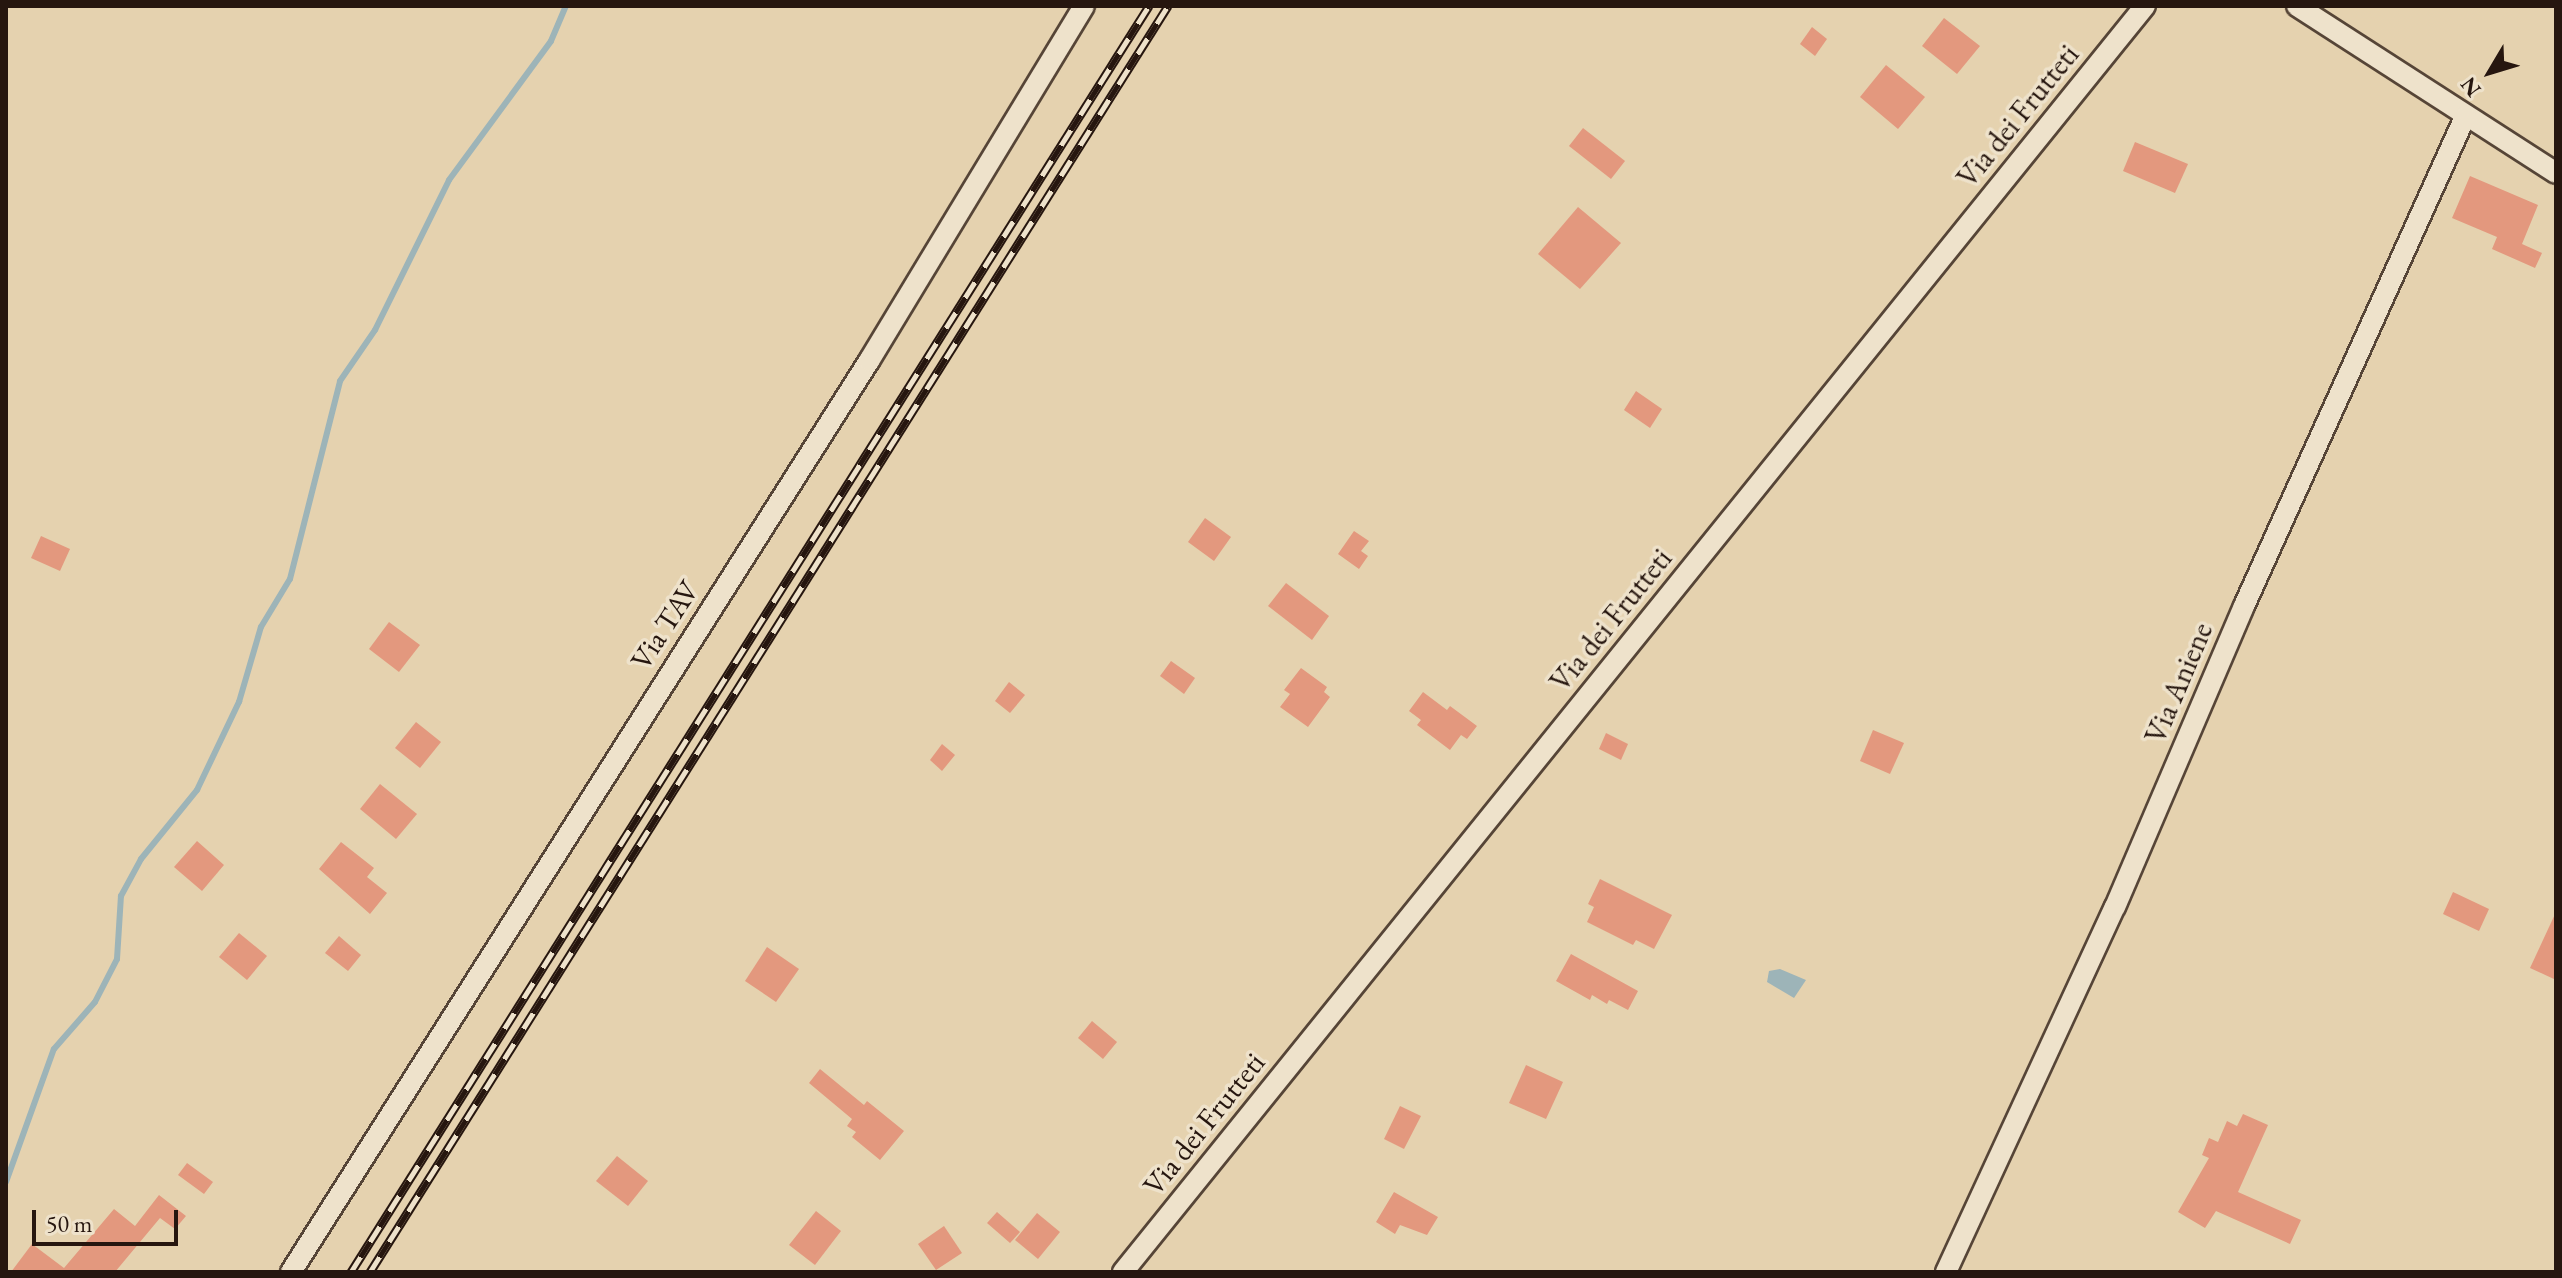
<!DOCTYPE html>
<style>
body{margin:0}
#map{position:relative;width:2562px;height:1278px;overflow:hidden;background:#e5d2af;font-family:"EB Garamond",serif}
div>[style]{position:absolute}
.water>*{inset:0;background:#9db4b8}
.stream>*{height:6px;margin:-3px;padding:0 3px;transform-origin:3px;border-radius:3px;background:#9db4b8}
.building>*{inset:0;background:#e3987e}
.roads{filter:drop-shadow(2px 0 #564537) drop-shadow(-2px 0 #564537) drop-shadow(0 2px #564537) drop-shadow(0 -2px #564537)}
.street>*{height:20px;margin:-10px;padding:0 10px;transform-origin:10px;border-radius:10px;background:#eee2cb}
.rail>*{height:9px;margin-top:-4.5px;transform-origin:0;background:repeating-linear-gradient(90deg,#eee2cb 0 18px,#26160f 0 36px);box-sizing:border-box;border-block:2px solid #26160f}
span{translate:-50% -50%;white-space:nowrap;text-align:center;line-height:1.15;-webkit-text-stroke:7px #eee2cb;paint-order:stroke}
.street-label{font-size:30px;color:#26160f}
.frame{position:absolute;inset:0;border:8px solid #26160f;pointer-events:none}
.north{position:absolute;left:2450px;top:32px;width:80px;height:80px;-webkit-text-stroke:6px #eee2cb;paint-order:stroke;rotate:232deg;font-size:22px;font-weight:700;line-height:32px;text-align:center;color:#26160f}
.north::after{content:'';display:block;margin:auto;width:28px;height:36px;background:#26160f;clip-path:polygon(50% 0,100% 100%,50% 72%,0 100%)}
.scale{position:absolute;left:32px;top:1210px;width:146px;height:36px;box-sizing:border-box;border:4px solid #26160f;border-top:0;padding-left:10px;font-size:24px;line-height:28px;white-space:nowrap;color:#26160f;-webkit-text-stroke:6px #eee2cb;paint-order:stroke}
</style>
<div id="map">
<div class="water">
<div style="clip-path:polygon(1780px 969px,1806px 980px,1794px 998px,1767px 982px,1769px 971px)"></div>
</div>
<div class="stream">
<div style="left:6px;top:1182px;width:141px;rotate:-70.2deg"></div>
<div style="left:54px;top:1049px;width:62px;rotate:-48.9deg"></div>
<div style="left:95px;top:1002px;width:48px;rotate:-62.9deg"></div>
<div style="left:117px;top:959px;width:63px;rotate:-86.4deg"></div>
<div style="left:121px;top:896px;width:42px;rotate:-61.6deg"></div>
<div style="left:141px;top:859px;width:89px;rotate:-50.9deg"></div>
<div style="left:197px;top:790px;width:98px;rotate:-64.5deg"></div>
<div style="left:239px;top:702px;width:78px;rotate:-73.7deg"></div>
<div style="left:261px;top:627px;width:56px;rotate:-58.9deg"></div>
<div style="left:290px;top:579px;width:204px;rotate:-75.8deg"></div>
<div style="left:340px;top:381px;width:62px;rotate:-55.5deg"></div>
<div style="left:375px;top:330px;width:167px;rotate:-63.7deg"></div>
<div style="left:449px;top:180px;width:172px;rotate:-53.7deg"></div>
<div style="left:551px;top:41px;width:38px;rotate:-67deg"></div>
</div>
<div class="building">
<div style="clip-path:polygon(1944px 18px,1980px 46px,1957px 74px,1922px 46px)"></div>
<div style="clip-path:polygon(1812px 27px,1827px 39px,1815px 56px,1800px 44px)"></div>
<div style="clip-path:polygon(1886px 65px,1925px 97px,1898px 129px,1860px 97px)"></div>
<div style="clip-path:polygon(1583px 128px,1625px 161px,1611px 179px,1569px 146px)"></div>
<div style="clip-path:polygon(2135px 142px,2188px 164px,2175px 193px,2123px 171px)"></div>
<div style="clip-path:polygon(2470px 176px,2538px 205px,2522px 244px,2542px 253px,2535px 268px,2492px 249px,2497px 237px,2452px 218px)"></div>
<div style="clip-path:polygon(1578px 207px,1621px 243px,1580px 289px,1538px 254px)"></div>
<div style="clip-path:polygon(1636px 391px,1662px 409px,1650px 428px,1624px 410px)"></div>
<div style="clip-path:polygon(1205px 518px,1231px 537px,1214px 561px,1188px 542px)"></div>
<div style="clip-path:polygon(1354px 531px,1369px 541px,1361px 551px,1368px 556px,1359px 569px,1338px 554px)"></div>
<div style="clip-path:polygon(41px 536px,70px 549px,60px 571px,31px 558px)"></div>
<div style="clip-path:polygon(1286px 583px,1329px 616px,1312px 640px,1268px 606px)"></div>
<div style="clip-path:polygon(389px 622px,420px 645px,399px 672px,369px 649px)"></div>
<div style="clip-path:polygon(1171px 661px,1195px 678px,1184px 694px,1160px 676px)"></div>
<div style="clip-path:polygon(1301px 668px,1327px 687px,1324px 692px,1330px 697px,1308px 727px,1280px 707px,1290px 694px,1284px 690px)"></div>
<div style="clip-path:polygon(1009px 682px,1025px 695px,1010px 713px,995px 701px)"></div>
<div style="clip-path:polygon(1423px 692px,1447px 710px,1450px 706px,1477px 726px,1467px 739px,1461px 735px,1450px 750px,1417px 725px,1421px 720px,1409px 711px)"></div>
<div style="clip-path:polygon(416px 722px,441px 742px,420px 768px,395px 748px)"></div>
<div style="clip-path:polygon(1873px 730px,1904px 743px,1890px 774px,1860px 761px)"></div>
<div style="clip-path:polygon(1606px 733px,1628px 744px,1621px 760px,1599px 749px)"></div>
<div style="clip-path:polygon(942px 744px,955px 755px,942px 771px,930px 760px)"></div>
<div style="clip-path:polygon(380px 784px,417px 814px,396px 839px,360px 809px)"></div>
<div style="clip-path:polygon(197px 841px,224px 865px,202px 891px,174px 867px)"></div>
<div style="clip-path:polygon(341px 842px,374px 868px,367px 877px,387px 893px,370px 914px,319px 869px)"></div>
<div style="clip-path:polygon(1600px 879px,1672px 915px,1654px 949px,1636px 940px,1633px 945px,1587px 922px,1594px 907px,1588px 904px)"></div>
<div style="clip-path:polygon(2453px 892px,2489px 909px,2479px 931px,2443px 914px)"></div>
<div style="clip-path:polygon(2556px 912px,2556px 980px,2530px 968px)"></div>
<div style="clip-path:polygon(239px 933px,267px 956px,247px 980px,219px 957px)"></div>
<div style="clip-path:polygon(339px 936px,361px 955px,348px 971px,325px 953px)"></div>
<div style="clip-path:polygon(767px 947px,799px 969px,776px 1002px,745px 981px)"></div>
<div style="clip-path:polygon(1571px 954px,1638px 991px,1628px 1010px,1609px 1000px,1607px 1004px,1592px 995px,1590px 1000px,1556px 981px)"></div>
<div style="clip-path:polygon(1092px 1021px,1117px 1042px,1103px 1059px,1078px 1038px)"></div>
<div style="clip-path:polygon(1526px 1065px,1563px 1082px,1546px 1119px,1509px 1103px)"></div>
<div style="clip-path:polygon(820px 1069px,864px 1105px,867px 1101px,904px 1131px,880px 1160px,852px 1137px,856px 1132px,847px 1126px,852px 1119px,809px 1083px)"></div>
<div style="clip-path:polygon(1400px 1106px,1421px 1116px,1404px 1149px,1384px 1139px)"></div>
<div style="clip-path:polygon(2243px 1114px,2268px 1125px,2238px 1192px,2301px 1220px,2290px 1244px,2216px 1211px,2205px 1228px,2178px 1212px,2209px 1158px,2202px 1155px,2209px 1138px,2218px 1142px,2227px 1121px,2237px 1126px)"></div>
<div style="clip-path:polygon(617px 1156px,648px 1181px,628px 1206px,596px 1181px)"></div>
<div style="clip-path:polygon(187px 1163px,213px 1182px,204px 1194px,178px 1175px)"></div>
<div style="clip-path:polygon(1394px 1192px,1438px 1217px,1427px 1235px,1400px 1225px,1395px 1234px,1376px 1222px)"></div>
<div style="clip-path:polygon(159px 1195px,186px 1216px,175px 1229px,160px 1218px,115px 1272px,11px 1272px,32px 1244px,64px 1268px,114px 1209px,135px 1226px)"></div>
<div style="clip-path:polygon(816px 1211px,841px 1231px,815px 1265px,789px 1245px)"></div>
<div style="clip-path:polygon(997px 1212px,1020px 1232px,1010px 1243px,987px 1223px)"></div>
<div style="clip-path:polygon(1037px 1213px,1060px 1232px,1038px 1259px,1015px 1240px)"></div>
<div style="clip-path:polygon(944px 1226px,962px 1253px,936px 1270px,918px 1244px)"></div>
</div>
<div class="roads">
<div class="street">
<div style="left:2297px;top:6px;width:308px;rotate:32.8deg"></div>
<div style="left:291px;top:1272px;width:1079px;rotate:-57.61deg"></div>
<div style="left:869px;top:361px;width:415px;rotate:-58.8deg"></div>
<div style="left:1123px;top:1272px;width:1627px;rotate:-51.09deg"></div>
<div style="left:1946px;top:1272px;width:402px;rotate:-65.2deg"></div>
<div style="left:2115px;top:907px;width:327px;rotate:-66.8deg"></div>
<div style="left:2244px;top:606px;width:537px;rotate:-65.68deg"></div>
</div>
</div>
<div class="rail">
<div style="left:351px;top:1272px;width:1497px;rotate:-57.78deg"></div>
<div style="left:370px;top:1272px;width:1497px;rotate:-57.78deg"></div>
</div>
<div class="street-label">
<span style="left:2018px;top:116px;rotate:-51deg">Via dei Frutteti</span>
<span style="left:1611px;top:620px;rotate:-51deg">Via dei Frutteti</span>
<span style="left:665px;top:625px;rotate:-57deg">Via TAV</span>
<span style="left:2179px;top:683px;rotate:-67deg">Via Aniene</span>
<span style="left:1204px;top:1124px;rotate:-51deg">Via dei Frutteti</span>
</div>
<div class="frame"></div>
<div class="north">N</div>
<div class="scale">50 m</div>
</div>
